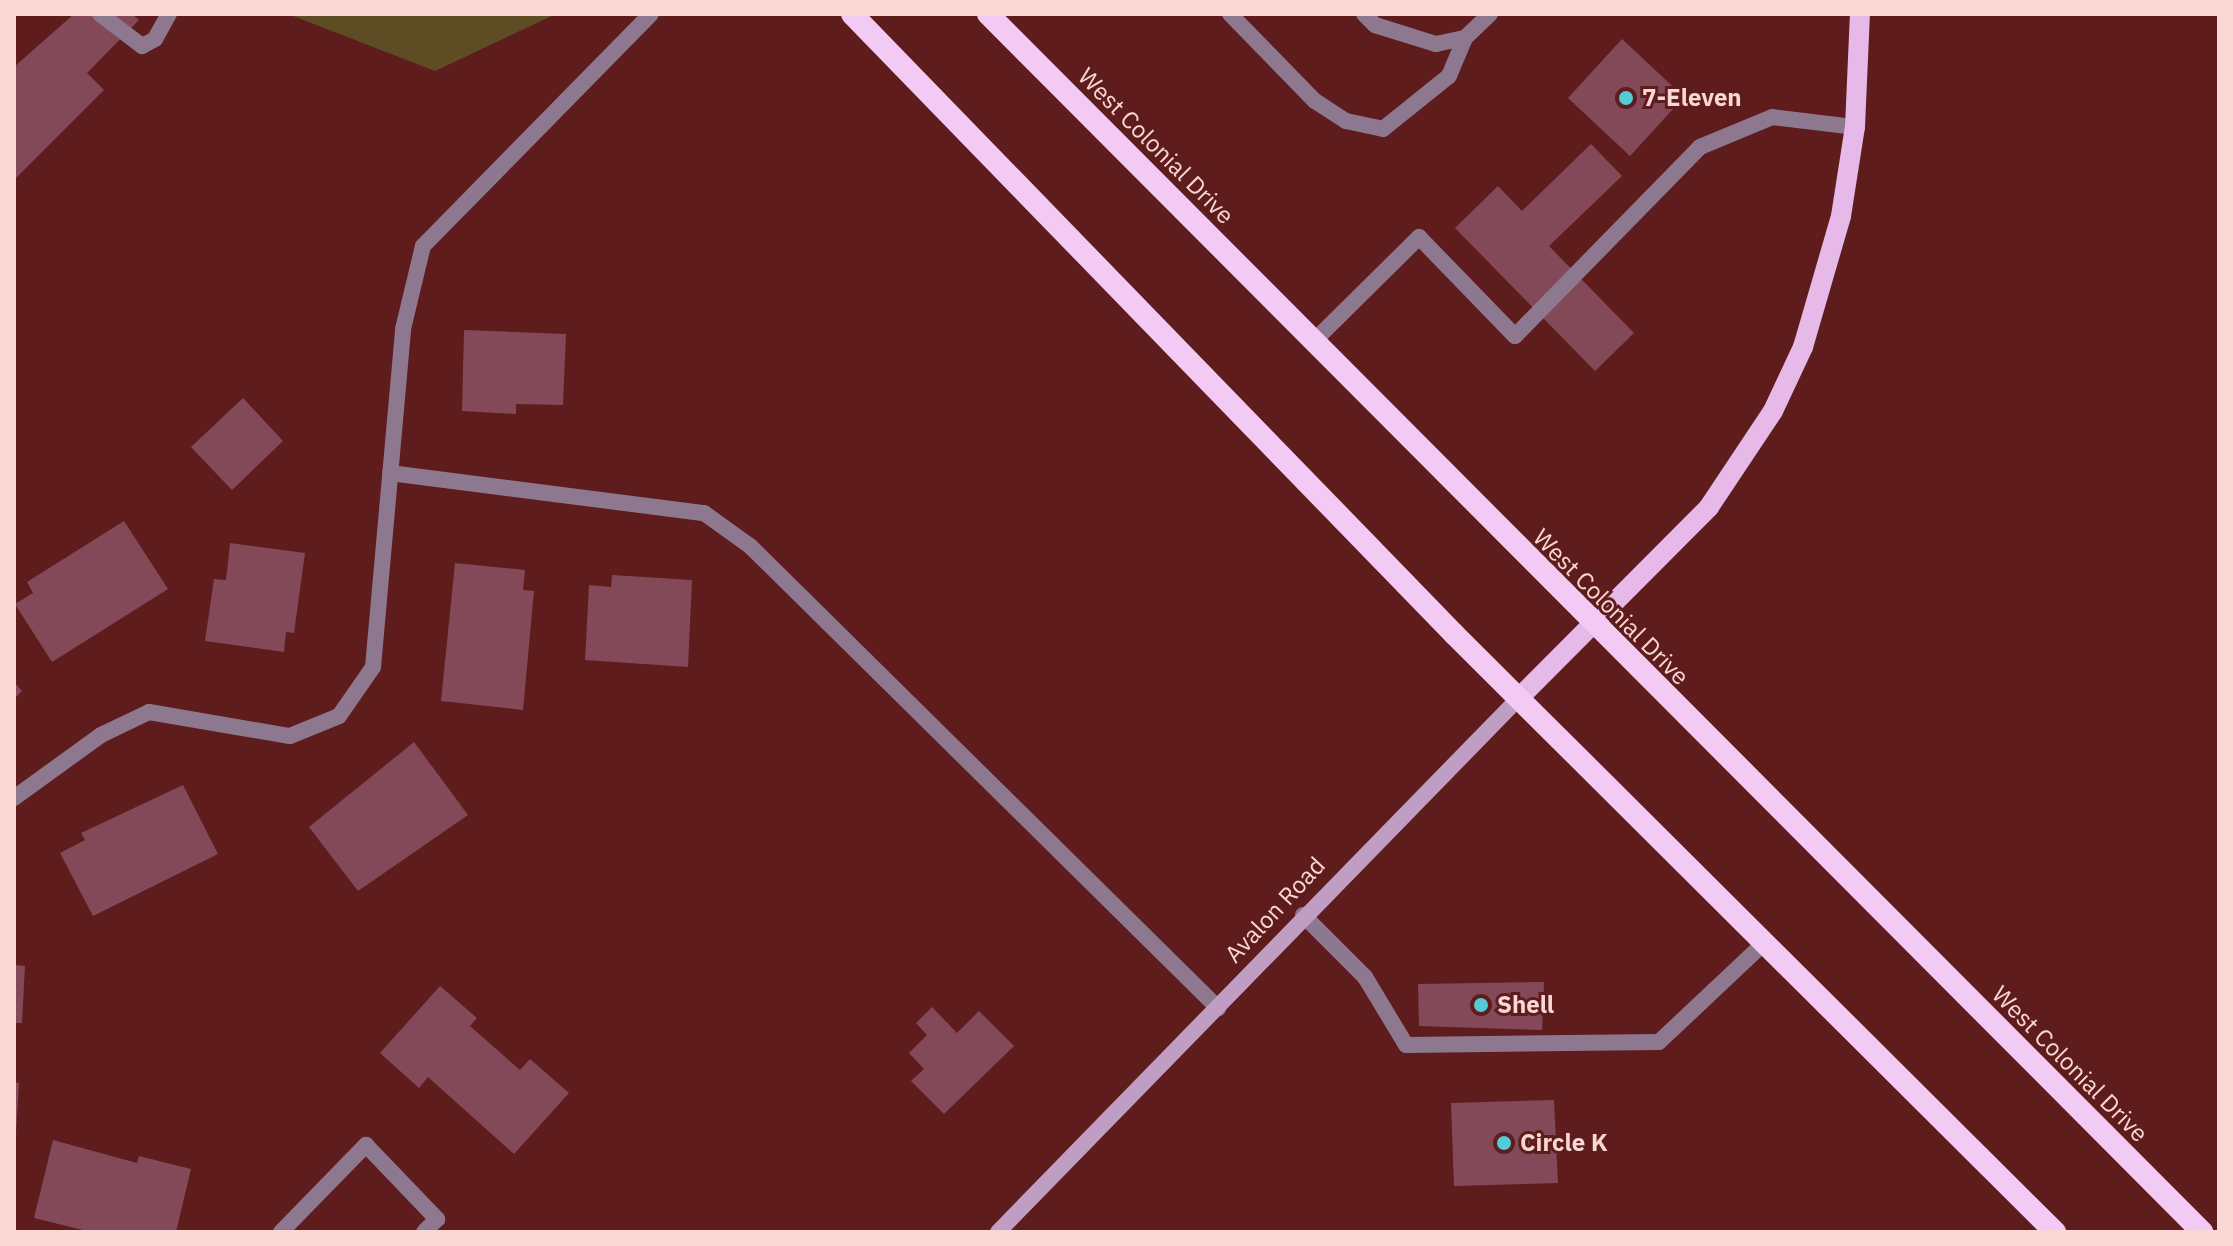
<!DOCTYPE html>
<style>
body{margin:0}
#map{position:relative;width:2233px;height:1246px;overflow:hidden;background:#5e1c1c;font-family:"IBM Plex Sans",sans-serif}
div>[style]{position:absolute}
.green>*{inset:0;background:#5e4c24}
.building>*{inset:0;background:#844958}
.service>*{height:16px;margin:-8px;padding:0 8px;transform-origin:8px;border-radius:8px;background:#8e7890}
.secondary>*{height:16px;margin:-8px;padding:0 8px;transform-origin:8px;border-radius:8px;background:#c09dc2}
.primary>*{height:20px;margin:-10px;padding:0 10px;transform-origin:10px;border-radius:10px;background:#e6b9e9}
.trunk>*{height:22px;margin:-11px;padding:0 11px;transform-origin:11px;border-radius:11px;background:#f2caf4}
.dots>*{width:22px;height:22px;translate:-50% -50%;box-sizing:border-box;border:4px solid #5e1c1c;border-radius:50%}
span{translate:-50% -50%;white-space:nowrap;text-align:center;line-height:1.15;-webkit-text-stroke:6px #5e1c1c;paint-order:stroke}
.poi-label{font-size:24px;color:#f9d7d4;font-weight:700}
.left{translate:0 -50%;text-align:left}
.street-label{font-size:24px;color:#f9d7d4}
.frame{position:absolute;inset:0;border:16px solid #f9d7d4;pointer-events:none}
</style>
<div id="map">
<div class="green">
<div style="clip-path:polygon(288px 14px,556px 14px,435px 71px)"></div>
</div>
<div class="building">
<div style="clip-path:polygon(74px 14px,132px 14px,139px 20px,87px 73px,104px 90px,14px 180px,14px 67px)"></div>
<div style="clip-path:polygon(1622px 39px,1684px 97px,1630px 156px,1568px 98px)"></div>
<div style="clip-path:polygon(1591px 144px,1622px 176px,1549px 246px,1634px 333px,1595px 371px,1455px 228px,1498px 186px,1522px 211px)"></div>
<div style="clip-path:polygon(464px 330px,566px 334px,563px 405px,516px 404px,516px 414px,462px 411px)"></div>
<div style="clip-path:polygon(243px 398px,283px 441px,232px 490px,191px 447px)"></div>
<div style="clip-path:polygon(124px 521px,168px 589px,52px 662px,15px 604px,33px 593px,27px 582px)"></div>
<div style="clip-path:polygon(230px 543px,305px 553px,294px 633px,286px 632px,284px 652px,205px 641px,214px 579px,226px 580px)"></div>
<div style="clip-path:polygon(455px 563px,525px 570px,523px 590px,534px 591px,523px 710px,441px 701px)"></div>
<div style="clip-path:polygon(612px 575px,692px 580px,688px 667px,585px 660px,589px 585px,611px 587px)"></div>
<div style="clip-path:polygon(14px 682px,22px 691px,14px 699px)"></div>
<div style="clip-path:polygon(414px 742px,468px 815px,358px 891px,309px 827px)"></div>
<div style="clip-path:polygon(183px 785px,218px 854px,93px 916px,60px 853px,85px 840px,81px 833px)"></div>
<div style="clip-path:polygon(14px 965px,25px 966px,22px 1023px,14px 1023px)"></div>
<div style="clip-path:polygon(1544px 982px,1542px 1030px,1419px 1026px,1418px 984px)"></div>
<div style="clip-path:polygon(440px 986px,477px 1018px,470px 1026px,520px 1070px,530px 1059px,569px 1093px,514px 1154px,428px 1077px,419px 1088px,380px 1053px)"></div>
<div style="clip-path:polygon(932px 1007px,957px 1033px,979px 1011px,1014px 1046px,944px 1114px,911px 1081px,924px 1069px,909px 1053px,927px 1035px,916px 1023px)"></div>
<div style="clip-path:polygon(14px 1082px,19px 1083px,16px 1133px,14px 1133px)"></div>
<div style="clip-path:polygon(1554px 1100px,1558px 1183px,1454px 1186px,1451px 1103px)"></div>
<div style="clip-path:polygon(53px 1140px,137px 1163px,139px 1156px,191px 1169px,176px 1232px,91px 1232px,34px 1218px)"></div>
</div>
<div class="service">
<div style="left:100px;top:14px;width:53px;rotate:37.3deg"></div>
<div style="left:142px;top:46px;width:15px;rotate:-28deg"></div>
<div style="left:155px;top:39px;width:29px;rotate:-61deg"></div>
<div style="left:1230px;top:14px;width:122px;rotate:45.7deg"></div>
<div style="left:1315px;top:101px;width:37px;rotate:33deg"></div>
<div style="left:1346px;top:121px;width:38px;rotate:12deg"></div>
<div style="left:1383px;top:129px;width:85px;rotate:-38.8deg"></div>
<div style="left:1449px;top:76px;width:41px;rotate:-67.2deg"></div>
<div style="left:1364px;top:14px;width:16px;rotate:45deg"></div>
<div style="left:1375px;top:25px;width:64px;rotate:17.3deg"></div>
<div style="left:1436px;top:44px;width:30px;rotate:-12deg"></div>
<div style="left:1465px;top:38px;width:35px;rotate:-44deg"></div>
<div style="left:1314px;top:341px;width:148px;rotate:-44.7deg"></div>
<div style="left:1419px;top:237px;width:138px;rotate:45.9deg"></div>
<div style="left:1515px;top:336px;width:264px;rotate:-45.6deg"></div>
<div style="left:1700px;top:147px;width:78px;rotate:-22.6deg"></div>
<div style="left:1772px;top:117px;width:84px;rotate:6.9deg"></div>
<div style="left:390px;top:473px;width:317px;rotate:7.3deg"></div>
<div style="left:704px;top:513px;width:57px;rotate:35.7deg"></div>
<div style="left:750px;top:546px;width:658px;rotate:44.63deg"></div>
<div style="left:14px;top:798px;width:107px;rotate:-35.9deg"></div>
<div style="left:101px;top:735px;width:53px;rotate:-25.6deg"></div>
<div style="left:149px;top:712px;width:143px;rotate:9.7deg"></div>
<div style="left:290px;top:736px;width:53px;rotate:-22.2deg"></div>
<div style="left:339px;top:716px;width:60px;rotate:-55.2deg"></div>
<div style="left:373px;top:667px;width:339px;rotate:-84.9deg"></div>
<div style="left:403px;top:329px;width:85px;rotate:-76.5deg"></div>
<div style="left:423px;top:246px;width:325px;rotate:-45.5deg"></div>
<div style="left:1303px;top:915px;width:88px;rotate:45deg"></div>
<div style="left:1365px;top:977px;width:79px;rotate:58.9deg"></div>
<div style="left:1406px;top:1045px;width:253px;rotate:-0.7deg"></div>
<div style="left:1659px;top:1042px;width:144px;rotate:-43.3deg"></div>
<div style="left:281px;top:1232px;width:122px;rotate:-45.7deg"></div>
<div style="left:366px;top:1145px;width:103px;rotate:46.2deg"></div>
<div style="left:437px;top:1219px;width:18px;rotate:135deg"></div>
</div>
<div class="secondary">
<div style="left:998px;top:1232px;width:745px;rotate:-45.71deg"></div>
</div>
<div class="primary">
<div style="left:1518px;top:699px;width:271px;rotate:-45.1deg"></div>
<div style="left:1709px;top:507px;width:115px;rotate:-56.3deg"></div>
<div style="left:1773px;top:411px;width:71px;rotate:-64.9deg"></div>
<div style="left:1803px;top:347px;width:136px;rotate:-73.8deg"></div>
<div style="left:1841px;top:216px;width:90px;rotate:-81.1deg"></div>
<div style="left:1855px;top:127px;width:113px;rotate:-87.5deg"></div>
</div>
<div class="trunk">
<div style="left:852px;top:14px;width:864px;rotate:45.84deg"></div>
<div style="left:1454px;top:634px;width:848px;rotate:44.86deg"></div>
<div style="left:988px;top:14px;width:1720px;rotate:45.09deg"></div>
</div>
<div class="dots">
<div style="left:1626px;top:98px;background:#52cbd7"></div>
<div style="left:1481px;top:1005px;background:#52cbd7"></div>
<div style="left:1504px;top:1143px;background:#52cbd7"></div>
</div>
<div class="poi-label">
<span class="left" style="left:1642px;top:98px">7-Eleven</span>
<span class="left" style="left:1497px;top:1005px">Shell</span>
<span class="left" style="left:1520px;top:1143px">Circle K</span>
</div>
<div class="street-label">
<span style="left:1156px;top:146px;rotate:45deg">West Colonial Drive</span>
<span style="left:1611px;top:607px;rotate:45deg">West Colonial Drive</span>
<span style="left:1275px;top:910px;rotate:-47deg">Avalon Road</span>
<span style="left:2070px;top:1064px;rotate:45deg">West Colonial Drive</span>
</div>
<div class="frame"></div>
</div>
